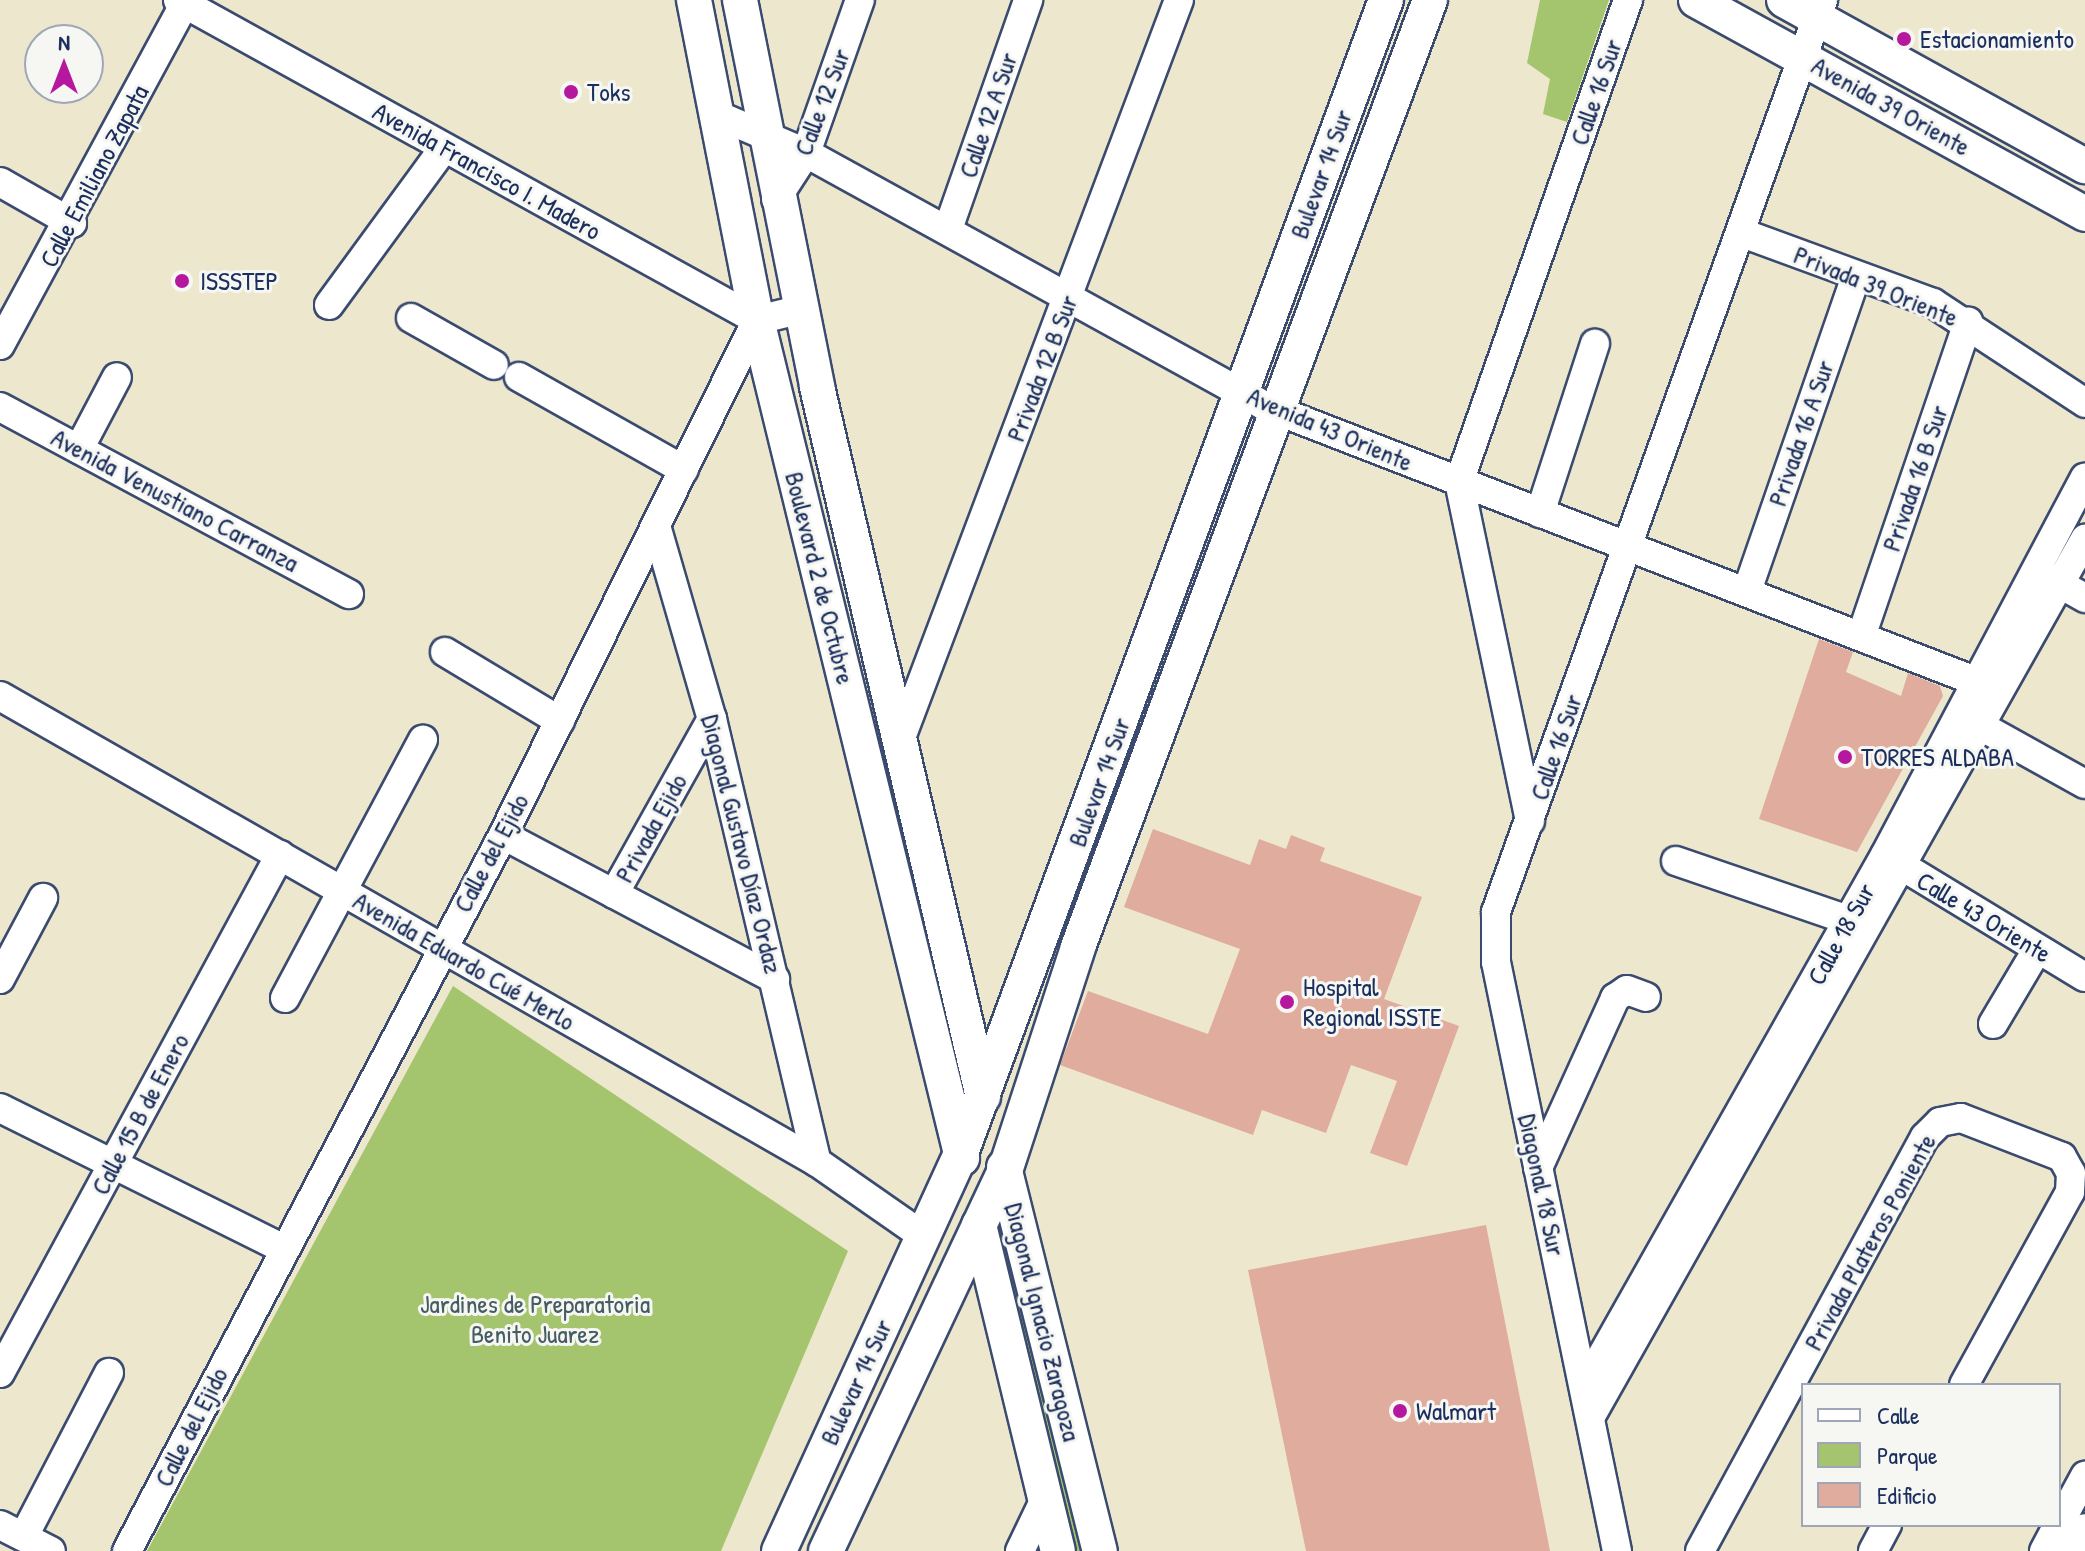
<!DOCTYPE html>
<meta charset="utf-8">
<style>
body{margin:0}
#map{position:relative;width:2085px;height:1551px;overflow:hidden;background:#ede7ce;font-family:"Patrick Hand",sans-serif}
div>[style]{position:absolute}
.green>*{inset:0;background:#a4c56d}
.building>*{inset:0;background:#dfac9e}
.roads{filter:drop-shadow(2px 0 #3a4b6f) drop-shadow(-2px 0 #3a4b6f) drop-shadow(0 2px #3a4b6f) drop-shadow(0 -2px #3a4b6f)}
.minor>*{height:28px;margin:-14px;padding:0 14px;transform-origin:14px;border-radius:14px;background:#fff}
.major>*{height:34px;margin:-17px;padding:0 17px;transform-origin:17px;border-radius:17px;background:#fff}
.dots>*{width:22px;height:22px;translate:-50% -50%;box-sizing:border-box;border:4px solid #f6f6f2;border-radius:50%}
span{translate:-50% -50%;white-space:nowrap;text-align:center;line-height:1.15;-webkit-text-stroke:6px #f6f6f2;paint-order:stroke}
.poi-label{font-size:26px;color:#1b2f5e}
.left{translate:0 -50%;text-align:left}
.street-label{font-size:26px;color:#1b2f5e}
.park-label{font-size:26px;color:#445c62}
.legend{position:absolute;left:1801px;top:1383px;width:260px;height:144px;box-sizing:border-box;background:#f6f6f2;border:2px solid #9ea6b7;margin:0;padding:10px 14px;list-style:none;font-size:24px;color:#1b2f5e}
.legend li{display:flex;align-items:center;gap:16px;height:40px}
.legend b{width:40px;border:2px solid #9ea6b7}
.north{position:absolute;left:24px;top:24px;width:80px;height:80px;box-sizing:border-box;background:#f6f6f2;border:2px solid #9ea6b7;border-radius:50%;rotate:0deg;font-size:22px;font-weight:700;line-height:32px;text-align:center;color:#1b2f5e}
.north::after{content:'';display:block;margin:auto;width:28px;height:36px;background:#b5179e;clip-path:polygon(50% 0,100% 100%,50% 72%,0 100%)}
</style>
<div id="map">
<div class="green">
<div style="clip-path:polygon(1540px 0,1609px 0,1567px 122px,1543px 114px,1550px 79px,1527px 63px)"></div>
<div style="clip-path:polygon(453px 986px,848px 1251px,721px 1551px,147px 1551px)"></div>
<div style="clip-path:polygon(1008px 1220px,1088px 1551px,1062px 1551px,991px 1232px)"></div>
</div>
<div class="building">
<div style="clip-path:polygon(1819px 639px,1853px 652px,1846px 672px,1901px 696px,1908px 673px,1940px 686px,1943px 696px,1857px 852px,1759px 819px)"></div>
<div style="clip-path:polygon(1153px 829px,1250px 865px,1259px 839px,1286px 849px,1291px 835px,1325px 848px,1320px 861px,1422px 897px,1384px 999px,1459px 1026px,1407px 1166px,1370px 1153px,1397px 1081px,1351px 1065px,1326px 1133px,1262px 1110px,1253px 1135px,1060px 1065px,1088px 991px,1208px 1034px,1240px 949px,1124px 907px)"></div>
<div style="clip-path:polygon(1486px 1225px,1550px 1551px,1306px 1551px,1248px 1270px)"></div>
</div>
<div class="roads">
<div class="minor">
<div style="left:178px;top:0;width:662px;rotate:28.93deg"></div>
<div style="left:757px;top:320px;width:46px;rotate:-13.7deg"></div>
<div style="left:715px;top:114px;width:99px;rotate:23.2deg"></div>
<div style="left:806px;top:153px;width:524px;rotate:28.86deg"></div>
<div style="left:1265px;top:406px;width:761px;rotate:21.17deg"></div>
<div style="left:0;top:182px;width:83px;rotate:29.7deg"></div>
<div style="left:776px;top:199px;width:55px;rotate:-56.9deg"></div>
<div style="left:806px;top:153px;width:162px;rotate:-70.6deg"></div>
<div style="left:948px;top:229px;width:243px;rotate:-70.7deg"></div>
<div style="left:1742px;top:233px;width:203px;rotate:20.1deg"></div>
<div style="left:1933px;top:303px;width:182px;rotate:33.3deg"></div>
<div style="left:329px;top:305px;width:195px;rotate:-53.8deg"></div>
<div style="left:411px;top:318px;width:95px;rotate:29.5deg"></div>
<div style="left:0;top:345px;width:387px;rotate:-61.6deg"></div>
<div style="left:519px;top:377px;width:189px;rotate:29.4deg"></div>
<div style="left:0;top:407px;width:396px;rotate:28.2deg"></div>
<div style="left:79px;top:449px;width:81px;rotate:-62.2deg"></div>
<div style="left:1540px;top:513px;width:178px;rotate:-72deg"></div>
<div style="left:657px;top:529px;width:198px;rotate:73.9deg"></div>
<div style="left:712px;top:719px;width:455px;rotate:76.7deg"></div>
<div style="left:2044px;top:575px;width:47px;rotate:29.3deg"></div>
<div style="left:1747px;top:591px;width:333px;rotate:-70.9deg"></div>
<div style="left:1862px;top:634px;width:330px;rotate:-71.2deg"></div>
<div style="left:445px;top:652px;width:134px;rotate:31deg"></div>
<div style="left:0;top:696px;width:941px;rotate:29.7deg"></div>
<div style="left:817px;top:1162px;width:129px;rotate:34.9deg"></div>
<div style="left:1979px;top:725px;width:121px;rotate:29.1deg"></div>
<div style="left:902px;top:735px;width:785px;rotate:-69.35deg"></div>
<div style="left:1530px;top:821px;width:346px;rotate:-101.8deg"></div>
<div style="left:1459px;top:482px;width:511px;rotate:-70.68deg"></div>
<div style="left:503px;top:835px;width:308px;rotate:27.9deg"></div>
<div style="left:1889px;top:858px;width:229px;rotate:31.3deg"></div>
<div style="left:1676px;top:861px;width:182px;rotate:18.9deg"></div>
<div style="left:614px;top:894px;width:201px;rotate:-60.8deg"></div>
<div style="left:0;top:979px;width:92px;rotate:-62deg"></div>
<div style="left:285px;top:998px;width:293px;rotate:-61.9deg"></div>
<div style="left:1993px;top:1024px;width:86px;rotate:-59.3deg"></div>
<div style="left:0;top:1108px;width:317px;rotate:26.4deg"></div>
<div style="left:1538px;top:1168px;width:187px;rotate:-65.6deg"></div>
<div style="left:1615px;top:998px;width:14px;rotate:-34deg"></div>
<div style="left:1627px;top:990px;width:20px;rotate:20deg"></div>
<div style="left:0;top:1373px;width:589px;rotate:-61.61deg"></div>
<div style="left:1586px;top:1384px;width:608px;rotate:-60.52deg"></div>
<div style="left:1885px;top:855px;width:427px;rotate:-62.1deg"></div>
<div style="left:1591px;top:1416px;width:1007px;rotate:-60.61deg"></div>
<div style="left:2059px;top:1524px;width:55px;rotate:-61.6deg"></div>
<div style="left:0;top:1525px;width:57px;rotate:27deg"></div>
<div style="left:24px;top:1536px;width:184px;rotate:-62.5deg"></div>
<div style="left:127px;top:1551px;width:809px;rotate:-62.29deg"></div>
<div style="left:503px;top:835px;width:574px;rotate:-63.75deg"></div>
<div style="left:1020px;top:1551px;width:60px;rotate:-64.3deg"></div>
<div style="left:1617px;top:1551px;width:601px;rotate:-101.61deg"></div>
<div style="left:1496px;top:962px;width:50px;rotate:-90deg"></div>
<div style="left:1496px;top:912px;width:969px;rotate:-70.27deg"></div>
<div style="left:1700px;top:1551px;width:471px;rotate:-61.5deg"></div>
<div style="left:1925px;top:1137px;width:21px;rotate:-45deg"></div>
<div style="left:1940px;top:1122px;width:21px;rotate:-11deg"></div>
<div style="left:1961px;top:1118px;width:108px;rotate:21.1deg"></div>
<div style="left:2062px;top:1157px;width:18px;rotate:61deg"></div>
<div style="left:2071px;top:1173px;width:19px;rotate:93deg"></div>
<div style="left:2070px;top:1192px;width:220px;rotate:118.8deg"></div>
<div style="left:1873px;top:1551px;width:30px;rotate:-62deg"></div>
<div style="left:2044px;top:1551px;width:30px;rotate:-62deg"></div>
<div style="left:2072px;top:1551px;width:26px;rotate:-61deg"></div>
</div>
<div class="major">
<div style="left:694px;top:0;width:326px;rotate:78.9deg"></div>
<div style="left:757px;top:320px;width:863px;rotate:76.25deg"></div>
<div style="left:740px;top:0;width:395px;rotate:78.7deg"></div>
<div style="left:817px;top:387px;width:729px;rotate:76.84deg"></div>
<div style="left:1696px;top:0;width:444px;rotate:28.8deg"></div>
<div style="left:1784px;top:0;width:344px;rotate:28.9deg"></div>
<div style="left:1004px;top:1167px;width:396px;rotate:76deg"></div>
<div style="left:979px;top:1225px;width:335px;rotate:76.4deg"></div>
<div style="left:779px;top:1551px;width:438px;rotate:-65.4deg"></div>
<div style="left:961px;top:1153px;width:1229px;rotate:-69.77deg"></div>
<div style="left:826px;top:1551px;width:420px;rotate:-64.8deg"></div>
<div style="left:1005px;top:1171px;width:236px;rotate:-71.9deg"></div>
<div style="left:1078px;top:947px;width:1010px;rotate:-69.61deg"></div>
</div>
</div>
<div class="dots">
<div style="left:1904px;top:39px;background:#b5179e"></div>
<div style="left:571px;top:92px;background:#b5179e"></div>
<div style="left:182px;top:281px;background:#b5179e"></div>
<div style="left:1845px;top:757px;background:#b5179e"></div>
<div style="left:1287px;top:1002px;background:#b5179e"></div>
<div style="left:1400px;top:1411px;background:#b5179e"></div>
</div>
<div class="poi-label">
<span class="left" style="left:1920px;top:39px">Estacionamiento</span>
<span class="left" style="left:587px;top:92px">Toks</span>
<span class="left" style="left:200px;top:281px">ISSSTEP</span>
<span class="left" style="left:1861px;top:757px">TORRES ALDABA</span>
<span class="left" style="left:1303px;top:1002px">Hospital<br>Regional ISSTE</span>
<span class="left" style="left:1416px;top:1411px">Walmart</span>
</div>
<div class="street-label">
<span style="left:1596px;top:92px;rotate:-71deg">Calle 16 Sur</span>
<span style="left:822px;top:102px;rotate:-69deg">Calle 12 Sur</span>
<span style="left:1891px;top:106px;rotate:29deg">Avenida 39 Oriente</span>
<span style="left:988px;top:115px;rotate:-71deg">Calle 12 A Sur</span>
<span style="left:487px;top:171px;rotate:29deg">Avenida Francisco I. Madero</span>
<span style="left:1321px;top:174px;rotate:-70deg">Bulevar 14 Sur</span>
<span style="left:94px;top:176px;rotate:-62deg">Calle Emiliano Zapata</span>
<span style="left:1876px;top:286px;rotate:22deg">Privada 39 Oriente</span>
<span style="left:1042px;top:368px;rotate:-69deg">Privada 12 B Sur</span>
<span style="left:1330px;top:429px;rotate:23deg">Avenida 43 Oriente</span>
<span style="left:1801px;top:433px;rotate:-71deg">Privada 16 A Sur</span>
<span style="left:1915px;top:478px;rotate:-71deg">Privada 16 B Sur</span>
<span style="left:175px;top:500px;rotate:28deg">Avenida Venustiano Carranza</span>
<span style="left:820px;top:578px;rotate:76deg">Boulevard 2 de Octubre</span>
<span style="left:1556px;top:747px;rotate:-71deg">Calle 16 Sur</span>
<span style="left:1099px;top:782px;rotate:-70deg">Bulevar 14 Sur</span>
<span style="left:651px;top:828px;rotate:-61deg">Privada Ejido</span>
<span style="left:742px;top:844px;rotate:76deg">Diagonal Gustavo Díaz Ordaz</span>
<span style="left:491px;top:853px;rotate:-62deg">Calle del Ejido</span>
<span style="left:1984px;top:917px;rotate:31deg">Calle 43 Oriente</span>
<span style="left:1841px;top:934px;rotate:-61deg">Calle 18 Sur</span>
<span style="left:464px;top:961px;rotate:30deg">Avenida Eduardo Cué Merlo</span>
<span style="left:140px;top:1114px;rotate:-62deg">Calle 15 B de Enero</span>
<span style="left:1542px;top:1185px;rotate:78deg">Diagonal 18 Sur</span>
<span style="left:1870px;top:1242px;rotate:-61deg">Privada Plateros Poniente</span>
<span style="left:1043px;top:1322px;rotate:76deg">Diagonal Ignacio Zaragoza</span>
<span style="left:856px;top:1382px;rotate:-65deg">Bulevar 14 Sur</span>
<span style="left:191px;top:1427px;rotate:-63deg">Calle del Ejido</span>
</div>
<div class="park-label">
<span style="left:535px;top:1319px">Jardines de Preparatoria<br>Benito Juarez</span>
</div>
<ul class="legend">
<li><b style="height:10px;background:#fff"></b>Calle</li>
<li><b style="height:22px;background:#a4c56d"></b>Parque</li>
<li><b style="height:22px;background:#dfac9e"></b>Edificio</li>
</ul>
<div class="north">N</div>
</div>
